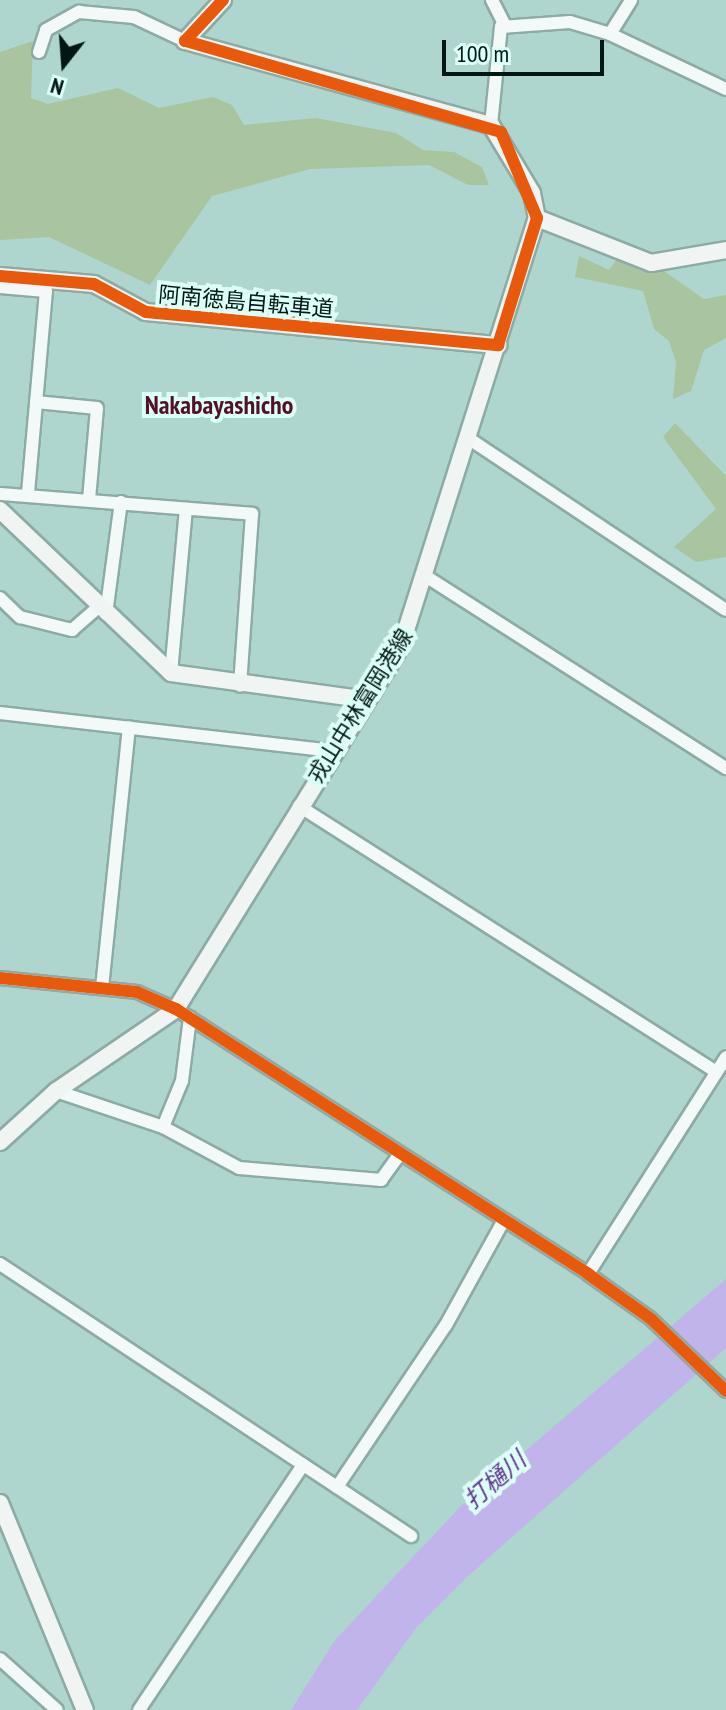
<!DOCTYPE html>
<meta charset="utf-8">
<style>
body{margin:0}
#map{position:relative;width:726px;height:1710px;overflow:hidden;background:#aed6ce;font-family:"PT Sans Narrow","Noto Sans JP",sans-serif}
div>[style]{position:absolute}
.green>*{inset:0;background:#a8c59f}
.water>*{inset:0;background:#c0b4eb}
.roads{filter:drop-shadow(2px 0 #8caba5) drop-shadow(-2px 0 #8caba5) drop-shadow(0 2px #8caba5) drop-shadow(0 -2px #8caba5)}
.street>*{height:12px;margin:-6px;padding:0 6px;transform-origin:6px;border-radius:6px;background:#f3f9f8}
.secondary>*{height:16px;margin:-8px;padding:0 8px;transform-origin:8px;border-radius:8px;background:#f0f5f4}
.cycleway>*{height:12px;margin:-6px;padding:0 6px;transform-origin:6px;border-radius:6px;background:#e8590c}
span{translate:-50% -50%;white-space:nowrap;text-align:center;line-height:1.15;-webkit-text-stroke:8px #dcfff8;paint-order:stroke}
.street-label{font-size:22px;color:#001713}
.water-label{font-size:24px;color:#633795;font-style:italic}
.quarter-label{font-size:26px;color:#531029;font-weight:700}
.north{position:absolute;left:24px;top:24px;width:80px;height:80px;-webkit-text-stroke:6px #dcfff8;paint-order:stroke;rotate:197deg;font-size:22px;font-weight:700;line-height:32px;text-align:center;color:#001713}
.north::after{content:'';display:block;margin:auto;width:28px;height:36px;background:#001713;clip-path:polygon(50% 0,100% 100%,50% 72%,0 100%)}
.scale{position:absolute;left:442px;top:40px;width:162px;height:36px;box-sizing:border-box;border:4px solid #001713;border-top:0;padding-left:10px;font-size:24px;line-height:28px;white-space:nowrap;color:#001713;-webkit-text-stroke:6px #dcfff8;paint-order:stroke}
</style>
<div id="map">
<div class="green">
<div style="clip-path:polygon(33px 41px,31px 98px,48px 104px,118px 88px,159px 108px,213px 97px,232px 105px,244px 125px,316px 118px,396px 133px,423px 150px,454px 152px,482px 167px,489px 185px,468px 185px,429px 165px,310px 169px,212px 196px,150px 285px,49px 237px,0 240px,0 52px)"></div>
<div style="clip-path:polygon(579px 256px,609px 270px,617px 259px,661px 269px,704px 299px,726px 295px,726px 338px,704px 350px,691px 391px,673px 399px,676px 362px,669px 341px,654px 329px,643px 291px,575px 277px)"></div>
<div style="clip-path:polygon(675px 423px,726px 476px,726px 557px,696px 562px,674px 547px,716px 509px,663px 437px)"></div>
</div>
<div class="water">
<div style="clip-path:polygon(726px 1279px,726px 1348px,469px 1575px,416px 1628px,357px 1710px,291px 1710px,335px 1640px,461px 1506px)"></div>
</div>
<div class="roads">
<div class="street">
<div style="left:492px;top:0;width:28px;rotate:63deg"></div>
<div style="left:610px;top:34px;width:128px;rotate:25.4deg"></div>
<div style="left:39px;top:52px;width:23px;rotate:-72deg"></div>
<div style="left:46px;top:30px;width:38px;rotate:-29deg"></div>
<div style="left:79px;top:12px;width:55px;rotate:5.2deg"></div>
<div style="left:134px;top:17px;width:56px;rotate:25.2deg"></div>
<div style="left:491px;top:125px;width:99px;rotate:-84.2deg"></div>
<div style="left:501px;top:27px;width:69px;rotate:-4.1deg"></div>
<div style="left:570px;top:22px;width:42px;rotate:16.7deg"></div>
<div style="left:610px;top:34px;width:40px;rotate:-58deg"></div>
<div style="left:0;top:287px;width:46px;rotate:5deg"></div>
<div style="left:46px;top:291px;width:203px;rotate:95.1deg"></div>
<div style="left:36px;top:402px;width:61px;rotate:5.6deg"></div>
<div style="left:97px;top:408px;width:91px;rotate:95deg"></div>
<div style="left:471px;top:440px;width:306px;rotate:33.7deg"></div>
<div style="left:0;top:494px;width:253px;rotate:4.5deg"></div>
<div style="left:252px;top:514px;width:172px;rotate:94deg"></div>
<div style="left:427px;top:577px;width:355px;rotate:32.6deg"></div>
<div style="left:0;top:598px;width:28px;rotate:44deg"></div>
<div style="left:20px;top:617px;width:54px;rotate:14deg"></div>
<div style="left:72px;top:630px;width:35px;rotate:-41deg"></div>
<div style="left:106px;top:614px;width:113px;rotate:-82.4deg"></div>
<div style="left:171px;top:673px;width:165px;rotate:-84.8deg"></div>
<div style="left:0;top:713px;width:333px;rotate:6.5deg"></div>
<div style="left:299px;top:806px;width:495px;rotate:32.5deg"></div>
<div style="left:0;top:978px;width:138px;rotate:5.8deg"></div>
<div style="left:137px;top:992px;width:43px;rotate:23.6deg"></div>
<div style="left:176px;top:1009px;width:490px;rotate:32.7deg"></div>
<div style="left:588px;top:1274px;width:77px;rotate:35.5deg"></div>
<div style="left:651px;top:1319px;width:104px;rotate:43.8deg"></div>
<div style="left:102px;top:988px;width:262px;rotate:-84.1deg"></div>
<div style="left:56px;top:1091px;width:113px;rotate:18.6deg"></div>
<div style="left:163px;top:1127px;width:86px;rotate:28.3deg"></div>
<div style="left:239px;top:1168px;width:143px;rotate:4.8deg"></div>
<div style="left:381px;top:1180px;width:32px;rotate:-54deg"></div>
<div style="left:163px;top:1127px;width:50px;rotate:-67.6deg"></div>
<div style="left:182px;top:1081px;width:64px;rotate:-82.8deg"></div>
<div style="left:0;top:1264px;width:404px;rotate:33.5deg"></div>
<div style="left:337px;top:1487px;width:195px;rotate:-56.1deg"></div>
<div style="left:446px;top:1325px;width:120px;rotate:-61.1deg"></div>
<div style="left:588px;top:1274px;width:257px;rotate:-57.5deg"></div>
<div style="left:337px;top:1487px;width:89px;rotate:33.5deg"></div>
<div style="left:0;top:1659px;width:76px;rotate:41.8deg"></div>
<div style="left:139px;top:1710px;width:295px;rotate:-56.2deg"></div>
</div>
<div class="secondary">
<div style="left:223px;top:0;width:56px;rotate:132.8deg"></div>
<div style="left:185px;top:41px;width:317px;rotate:15.4deg"></div>
<div style="left:491px;top:125px;width:79px;rotate:58.9deg"></div>
<div style="left:532px;top:193px;width:25px;rotate:79deg"></div>
<div style="left:537px;top:218px;width:123px;rotate:21.5deg"></div>
<div style="left:651px;top:263px;width:76px;rotate:-9.8deg"></div>
<div style="left:0;top:276px;width:94px;rotate:4.9deg"></div>
<div style="left:94px;top:284px;width:59px;rotate:28.3deg"></div>
<div style="left:146px;top:312px;width:354px;rotate:5.4deg"></div>
<div style="left:0;top:510px;width:236px;rotate:43.6deg"></div>
<div style="left:171px;top:673px;width:193px;rotate:7.8deg"></div>
<div style="left:0;top:1142px;width:76px;rotate:-42.3deg"></div>
<div style="left:56px;top:1091px;width:145px;rotate:-34.3deg"></div>
<div style="left:176px;top:1009px;width:427px;rotate:-58.2deg"></div>
<div style="left:401px;top:646px;width:449px;rotate:-72.4deg"></div>
<div style="left:0;top:1503px;width:224px;rotate:67.7deg"></div>
</div>
</div>
<div class="cycleway">
<div style="left:0;top:276px;width:94px;rotate:4.9deg"></div>
<div style="left:94px;top:284px;width:59px;rotate:28.3deg"></div>
<div style="left:146px;top:312px;width:354px;rotate:5.4deg"></div>
<div style="left:498px;top:345px;width:133px;rotate:-72.9deg"></div>
<div style="left:537px;top:218px;width:93px;rotate:-112.7deg"></div>
<div style="left:501px;top:132px;width:329px;rotate:-163.9deg"></div>
<div style="left:185px;top:41px;width:56px;rotate:-47.2deg"></div>
<div style="left:0;top:978px;width:138px;rotate:5.8deg"></div>
<div style="left:137px;top:992px;width:43px;rotate:23.6deg"></div>
<div style="left:176px;top:1009px;width:490px;rotate:32.7deg"></div>
<div style="left:588px;top:1274px;width:77px;rotate:35.5deg"></div>
<div style="left:651px;top:1319px;width:104px;rotate:43.8deg"></div>
</div>
<div class="street-label">
<span style="left:246px;top:302px;rotate:5deg">阿南徳島自転車道</span>
<span style="left:360px;top:706px;rotate:-58deg">戎山中林富岡港線</span>
</div>
<div class="water-label">
<span style="left:495px;top:1480px;rotate:-41deg">打樋川</span>
</div>
<div class="quarter-label">
<span style="left:219px;top:405px">Nakabayashicho</span>
</div>
<div class="north">N</div>
<div class="scale">100 m</div>
</div>
